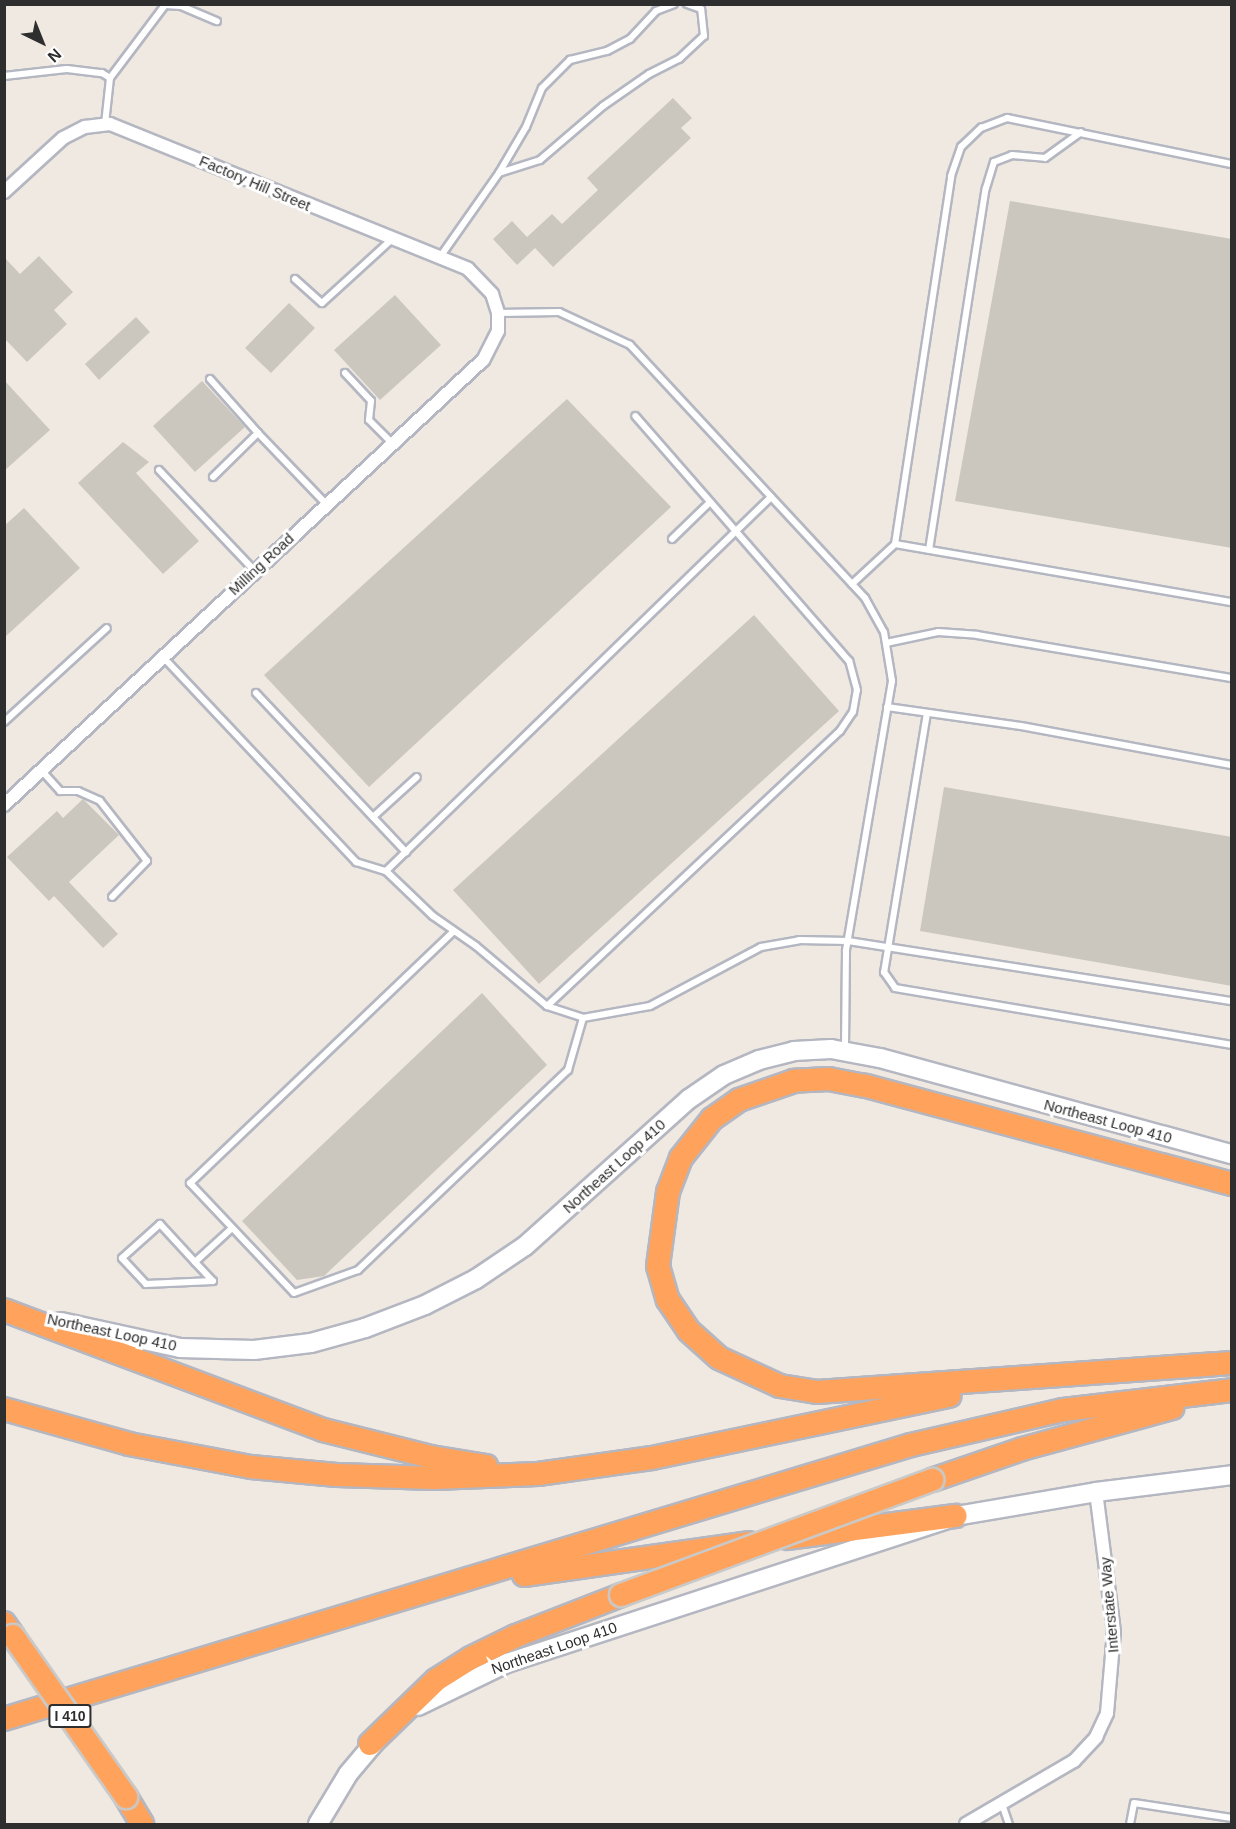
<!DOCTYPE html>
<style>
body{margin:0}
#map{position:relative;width:1236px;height:1829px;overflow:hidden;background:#efe9e1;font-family:Arial,sans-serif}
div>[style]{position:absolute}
.building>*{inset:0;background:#cbc7bf}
.roads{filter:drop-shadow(2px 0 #b4b7c1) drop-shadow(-2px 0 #b4b7c1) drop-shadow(0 2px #b4b7c1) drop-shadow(0 -2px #b4b7c1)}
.lane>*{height:6px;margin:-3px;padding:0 3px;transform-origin:3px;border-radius:3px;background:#fff}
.street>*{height:12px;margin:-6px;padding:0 6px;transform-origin:6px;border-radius:6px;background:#fff}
.secondary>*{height:18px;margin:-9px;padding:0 9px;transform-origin:9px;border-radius:9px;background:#fff}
.highway>*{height:22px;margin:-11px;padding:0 11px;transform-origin:11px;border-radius:11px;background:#ffa35c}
.bridges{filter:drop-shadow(2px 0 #c9c9c9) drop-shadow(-2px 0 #c9c9c9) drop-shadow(0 2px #c9c9c9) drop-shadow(0 -2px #c9c9c9)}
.highway-bridge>*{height:22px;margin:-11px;padding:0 11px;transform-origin:11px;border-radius:11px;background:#ffa35c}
span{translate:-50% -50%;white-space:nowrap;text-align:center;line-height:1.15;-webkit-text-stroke:6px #fff;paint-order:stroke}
.shield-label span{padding:2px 4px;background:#fff;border:2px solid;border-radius:4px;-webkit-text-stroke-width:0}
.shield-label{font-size:14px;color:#2e2e2e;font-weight:700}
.street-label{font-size:15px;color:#2e2e2e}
.frame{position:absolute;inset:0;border:6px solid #2e2e2e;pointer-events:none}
.north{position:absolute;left:12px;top:12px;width:60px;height:60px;-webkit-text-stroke:4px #fff;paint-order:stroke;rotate:137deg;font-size:16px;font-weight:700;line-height:24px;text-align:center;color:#2e2e2e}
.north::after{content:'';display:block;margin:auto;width:21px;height:27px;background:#2e2e2e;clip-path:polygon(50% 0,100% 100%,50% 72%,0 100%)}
</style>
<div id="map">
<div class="building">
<div style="clip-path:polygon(673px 98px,692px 118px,681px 128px,691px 138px,553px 267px,535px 248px,517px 265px,493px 239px,512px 221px,527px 237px,552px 214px,562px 224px,598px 190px,587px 178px)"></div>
<div style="clip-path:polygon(1010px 201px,1232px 239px,1232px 548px,955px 501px)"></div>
<div style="clip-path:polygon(39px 256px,73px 292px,54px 310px,67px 324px,27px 362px,4px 338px,4px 257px,20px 274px)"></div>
<div style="clip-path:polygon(395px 295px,441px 345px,380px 400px,334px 350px)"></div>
<div style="clip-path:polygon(289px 303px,315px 328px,271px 373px,245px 348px)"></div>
<div style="clip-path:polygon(136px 317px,150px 332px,99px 380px,85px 364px)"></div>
<div style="clip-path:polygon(4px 380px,50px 430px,4px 471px)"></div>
<div style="clip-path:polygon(202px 381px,245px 427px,195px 472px,153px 426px)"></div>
<div style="clip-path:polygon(567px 399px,671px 507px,369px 787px,264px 675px)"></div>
<div style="clip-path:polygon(123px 442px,149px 462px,136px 473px,199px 541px,163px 574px,78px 483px)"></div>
<div style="clip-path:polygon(24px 508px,80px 568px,4px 638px,4px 526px)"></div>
<div style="clip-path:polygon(754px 615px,839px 711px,539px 984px,453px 890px)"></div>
<div style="clip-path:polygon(944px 787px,1232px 837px,1232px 986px,920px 931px)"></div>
<div style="clip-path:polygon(83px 799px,119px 835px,69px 882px,118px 934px,103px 948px,54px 896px,49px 901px,7px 857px,57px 811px,63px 818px)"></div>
<div style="clip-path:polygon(482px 993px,547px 1065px,324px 1276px,297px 1280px,242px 1221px)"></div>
</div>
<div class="roads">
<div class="lane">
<div style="left:4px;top:76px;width:63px;rotate:-6.3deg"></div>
<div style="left:67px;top:69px;width:35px;rotate:7deg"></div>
<div style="left:102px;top:73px;width:9px;rotate:32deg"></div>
<div style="left:110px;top:78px;width:46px;rotate:96.2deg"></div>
<div style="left:110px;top:78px;width:91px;rotate:-53deg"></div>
<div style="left:165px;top:5px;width:16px;rotate:4deg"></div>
<div style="left:181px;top:6px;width:39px;rotate:23deg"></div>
<div style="left:499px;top:173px;width:43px;rotate:-17.6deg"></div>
<div style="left:540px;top:160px;width:83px;rotate:-40.6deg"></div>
<div style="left:603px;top:106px;width:56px;rotate:-34.8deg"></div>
<div style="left:649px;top:74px;width:34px;rotate:-27deg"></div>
<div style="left:679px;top:59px;width:34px;rotate:-43deg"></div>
<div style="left:704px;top:36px;width:27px;rotate:-96deg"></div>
<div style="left:701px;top:9px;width:15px;rotate:-160deg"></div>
<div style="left:440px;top:257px;width:103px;rotate:-54.9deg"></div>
<div style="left:499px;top:173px;width:53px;rotate:-59.6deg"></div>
<div style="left:526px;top:127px;width:42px;rotate:-67.7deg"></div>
<div style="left:542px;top:88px;width:40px;rotate:-45deg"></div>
<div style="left:570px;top:60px;width:38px;rotate:-14deg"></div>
<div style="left:607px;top:51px;width:26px;rotate:-28deg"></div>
<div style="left:630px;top:39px;width:38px;rotate:-47deg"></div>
<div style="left:656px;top:11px;width:19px;rotate:-21deg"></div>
<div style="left:295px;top:279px;width:36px;rotate:42deg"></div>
<div style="left:322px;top:303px;width:95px;rotate:-42.4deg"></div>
<div style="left:498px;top:313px;width:61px;rotate:-0.9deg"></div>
<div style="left:559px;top:312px;width:78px;rotate:24.9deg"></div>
<div style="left:630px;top:345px;width:345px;rotate:47.1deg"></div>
<div style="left:865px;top:598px;width:39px;rotate:61deg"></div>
<div style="left:884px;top:632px;width:50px;rotate:80.7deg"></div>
<div style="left:892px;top:681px;width:274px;rotate:99.7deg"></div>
<div style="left:846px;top:951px;width:97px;rotate:90.6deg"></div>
<div style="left:345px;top:373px;width:38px;rotate:47deg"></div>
<div style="left:371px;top:401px;width:19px;rotate:96deg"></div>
<div style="left:369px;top:420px;width:33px;rotate:45deg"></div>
<div style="left:210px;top:379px;width:72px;rotate:48.4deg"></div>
<div style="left:159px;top:470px;width:138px;rotate:46.5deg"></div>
<div style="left:213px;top:477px;width:63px;rotate:-44.4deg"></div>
<div style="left:258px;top:433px;width:100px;rotate:46.2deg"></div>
<div style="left:771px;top:497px;width:537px;rotate:135.83deg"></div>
<div style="left:386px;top:871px;width:65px;rotate:43.8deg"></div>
<div style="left:433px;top:916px;width:52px;rotate:34.9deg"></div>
<div style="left:476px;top:946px;width:93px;rotate:40.2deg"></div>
<div style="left:547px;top:1006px;width:38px;rotate:18deg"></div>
<div style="left:583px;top:1018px;width:68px;rotate:-10.2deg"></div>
<div style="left:650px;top:1006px;width:126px;rotate:-28deg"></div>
<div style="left:761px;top:947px;width:39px;rotate:-10deg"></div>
<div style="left:799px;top:940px;width:49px;rotate:1.2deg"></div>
<div style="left:848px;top:941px;width:389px;rotate:8.9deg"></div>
<div style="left:672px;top:539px;width:53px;rotate:-44.2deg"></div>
<div style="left:895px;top:544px;width:342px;rotate:9.8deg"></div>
<div style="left:929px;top:550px;width:366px;rotate:-81.1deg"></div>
<div style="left:986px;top:188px;width:27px;rotate:-73deg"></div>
<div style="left:994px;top:162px;width:19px;rotate:-21deg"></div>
<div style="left:1012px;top:155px;width:33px;rotate:5deg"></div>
<div style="left:1045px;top:158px;width:44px;rotate:-35.8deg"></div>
<div style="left:852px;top:584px;width:59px;rotate:-42.9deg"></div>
<div style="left:895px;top:544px;width:372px;rotate:-81.3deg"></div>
<div style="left:951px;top:176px;width:31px;rotate:-71deg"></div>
<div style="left:961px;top:147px;width:28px;rotate:-44deg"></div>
<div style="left:981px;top:128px;width:28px;rotate:-21deg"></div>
<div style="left:1007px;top:118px;width:230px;rotate:11.6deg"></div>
<div style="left:886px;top:643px;width:53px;rotate:-11.9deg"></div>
<div style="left:938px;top:632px;width:39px;rotate:4deg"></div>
<div style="left:977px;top:635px;width:259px;rotate:9.6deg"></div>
<div style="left:163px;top:657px;width:282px;rotate:46.7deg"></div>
<div style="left:356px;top:862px;width:31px;rotate:17deg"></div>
<div style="left:256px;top:693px;width:219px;rotate:46.7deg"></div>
<div style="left:887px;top:707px;width:135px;rotate:8.1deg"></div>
<div style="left:1021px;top:726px;width:215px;rotate:10.5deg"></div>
<div style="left:927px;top:713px;width:263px;rotate:99.4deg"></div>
<div style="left:884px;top:972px;width:19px;rotate:55deg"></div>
<div style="left:895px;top:988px;width:342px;rotate:9.6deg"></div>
<div style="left:4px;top:722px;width:139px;rotate:-42.4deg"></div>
<div style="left:42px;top:771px;width:27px;rotate:48deg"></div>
<div style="left:60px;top:791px;width:18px"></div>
<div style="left:78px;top:791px;width:24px;rotate:24deg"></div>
<div style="left:100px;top:801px;width:76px;rotate:51.9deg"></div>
<div style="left:147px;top:861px;width:50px;rotate:134.2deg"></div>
<div style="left:373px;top:817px;width:59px;rotate:-42.3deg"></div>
<div style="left:454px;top:931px;width:365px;rotate:136.3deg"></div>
<div style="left:190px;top:1183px;width:151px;rotate:46.6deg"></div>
<div style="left:294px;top:1293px;width:68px;rotate:-19.8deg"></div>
<div style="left:358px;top:1270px;width:290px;rotate:-43.6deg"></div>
<div style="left:568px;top:1070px;width:54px;rotate:-73.9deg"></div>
<div style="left:547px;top:1006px;width:402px;rotate:-43.2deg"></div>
<div style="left:840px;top:731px;width:23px;rotate:-56deg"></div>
<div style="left:853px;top:712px;width:22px;rotate:-80deg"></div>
<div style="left:857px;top:690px;width:30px;rotate:-105deg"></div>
<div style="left:849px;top:661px;width:325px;rotate:-131.1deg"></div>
<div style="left:195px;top:1262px;width:26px;rotate:47deg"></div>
<div style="left:213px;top:1281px;width:67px;rotate:177.4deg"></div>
<div style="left:146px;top:1284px;width:35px;rotate:-133deg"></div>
<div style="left:122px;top:1258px;width:51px;rotate:-41.8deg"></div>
<div style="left:160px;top:1224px;width:52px;rotate:47.4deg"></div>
<div style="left:195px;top:1262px;width:49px;rotate:-42.5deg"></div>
<div style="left:1002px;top:1804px;width:21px;rotate:71deg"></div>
<div style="left:1130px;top:1824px;width:21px;rotate:-79deg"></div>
<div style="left:1134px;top:1803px;width:99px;rotate:8.7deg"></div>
</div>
<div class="street">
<div style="left:4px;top:192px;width:80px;rotate:-42.5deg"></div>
<div style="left:63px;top:138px;width:25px;rotate:-27deg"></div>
<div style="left:85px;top:127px;width:25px;rotate:-7deg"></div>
<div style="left:110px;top:124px;width:386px;rotate:22deg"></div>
<div style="left:468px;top:269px;width:35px;rotate:46deg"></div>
<div style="left:492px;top:294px;width:20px;rotate:72deg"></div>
<div style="left:498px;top:313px;width:18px;rotate:90deg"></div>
<div style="left:498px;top:331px;width:33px;rotate:117deg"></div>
<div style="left:483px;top:360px;width:654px;rotate:137.11deg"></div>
<div style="left:966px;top:1824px;width:125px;rotate:-30.3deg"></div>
<div style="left:1074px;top:1761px;width:33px;rotate:-47deg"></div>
<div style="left:1096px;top:1737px;width:26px;rotate:-65deg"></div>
<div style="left:1107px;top:1713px;width:81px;rotate:-85.1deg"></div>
<div style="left:1114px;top:1632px;width:141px;rotate:-97.3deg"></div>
</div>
<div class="secondary">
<div style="left:61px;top:1322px;width:122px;rotate:12.3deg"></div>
<div style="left:180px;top:1348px;width:74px;rotate:1.5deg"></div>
<div style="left:254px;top:1350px;width:57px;rotate:-7deg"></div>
<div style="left:311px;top:1343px;width:56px;rotate:-15.5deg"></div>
<div style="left:365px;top:1328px;width:64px;rotate:-21deg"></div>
<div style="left:425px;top:1305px;width:57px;rotate:-27deg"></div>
<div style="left:476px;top:1279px;width:59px;rotate:-34deg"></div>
<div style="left:525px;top:1246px;width:220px;rotate:-41.9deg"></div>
<div style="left:689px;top:1099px;width:42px;rotate:-34.4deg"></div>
<div style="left:724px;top:1075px;width:38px;rotate:-23deg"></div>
<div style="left:759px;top:1060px;width:36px;rotate:-14deg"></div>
<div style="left:794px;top:1051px;width:37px;rotate:-3deg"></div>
<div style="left:831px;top:1049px;width:50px;rotate:10.4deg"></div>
<div style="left:880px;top:1058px;width:365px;rotate:15.3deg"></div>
<div style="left:418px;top:1706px;width:99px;rotate:-25.8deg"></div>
<div style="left:507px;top:1663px;width:472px;rotate:-18.1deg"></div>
<div style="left:956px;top:1516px;width:142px;rotate:-9.7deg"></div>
<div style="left:1096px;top:1492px;width:137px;rotate:-7.1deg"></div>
<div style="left:318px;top:1824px;width:58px;rotate:-59deg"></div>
<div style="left:348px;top:1774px;width:50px;rotate:-49.9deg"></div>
</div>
<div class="highway">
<div style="left:1232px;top:1184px;width:380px;rotate:-165deg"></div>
<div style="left:865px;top:1086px;width:37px;rotate:-169deg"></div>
<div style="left:829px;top:1079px;width:35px;rotate:177deg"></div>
<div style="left:794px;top:1081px;width:58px;rotate:160.9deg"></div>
<div style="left:739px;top:1100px;width:33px;rotate:145deg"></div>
<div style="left:712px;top:1119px;width:50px;rotate:128.5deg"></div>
<div style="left:681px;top:1158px;width:36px;rotate:111deg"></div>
<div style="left:668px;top:1192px;width:75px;rotate:97.7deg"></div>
<div style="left:658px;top:1266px;width:35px;rotate:74deg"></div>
<div style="left:668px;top:1300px;width:37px;rotate:56deg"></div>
<div style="left:689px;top:1331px;width:40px;rotate:42deg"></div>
<div style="left:719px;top:1358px;width:67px;rotate:24.7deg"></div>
<div style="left:780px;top:1386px;width:37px;rotate:9deg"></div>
<div style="left:817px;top:1392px;width:416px;rotate:-4deg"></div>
<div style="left:4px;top:1310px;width:341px;rotate:20.6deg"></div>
<div style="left:323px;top:1430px;width:111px;rotate:14deg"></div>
<div style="left:431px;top:1457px;width:56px;rotate:9.3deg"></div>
<div style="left:4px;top:1409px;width:130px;rotate:15.6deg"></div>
<div style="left:129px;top:1444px;width:124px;rotate:10.7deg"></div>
<div style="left:251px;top:1467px;width:86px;rotate:5.3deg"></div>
<div style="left:337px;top:1475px;width:97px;rotate:1.8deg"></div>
<div style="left:434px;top:1478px;width:104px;rotate:-2.2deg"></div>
<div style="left:538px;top:1474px;width:115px;rotate:-8deg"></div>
<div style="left:652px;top:1458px;width:304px;rotate:-11.8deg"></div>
<div style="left:932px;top:1480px;width:95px;rotate:-19deg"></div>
<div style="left:1022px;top:1449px;width:156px;rotate:-15.3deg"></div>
<div style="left:788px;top:1538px;width:169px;rotate:-7.5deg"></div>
<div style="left:524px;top:1575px;width:227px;rotate:-8.1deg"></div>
<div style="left:4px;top:1623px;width:16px;rotate:55deg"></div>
<div style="left:4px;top:1719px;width:947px;rotate:-16.81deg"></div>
<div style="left:911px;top:1445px;width:156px;rotate:-13deg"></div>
<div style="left:1063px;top:1410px;width:170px;rotate:-6.7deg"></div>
<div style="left:370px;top:1744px;width:92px;rotate:-44.1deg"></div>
<div style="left:436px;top:1680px;width:41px;rotate:-32.2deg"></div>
<div style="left:471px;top:1658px;width:50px;rotate:-26.1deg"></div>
<div style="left:516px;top:1636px;width:113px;rotate:-21.3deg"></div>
<div style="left:126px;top:1797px;width:31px;rotate:59deg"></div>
</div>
</div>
<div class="bridges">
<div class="highway-bridge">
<div style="left:621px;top:1595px;width:332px;rotate:-20.3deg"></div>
<div style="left:13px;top:1636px;width:197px;rotate:54.9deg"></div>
</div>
</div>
<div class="shield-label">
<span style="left:70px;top:1716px">I 410</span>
</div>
<div class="street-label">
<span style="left:255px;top:183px;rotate:23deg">Factory Hill Street</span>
<span style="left:261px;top:564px;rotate:-43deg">Milling Road</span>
<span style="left:1108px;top:1121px;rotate:15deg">Northeast Loop 410</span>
<span style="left:614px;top:1166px;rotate:-42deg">Northeast Loop 410</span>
<span style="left:112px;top:1332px;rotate:12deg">Northeast Loop 410</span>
<span style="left:1109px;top:1605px;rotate:-95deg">Interstate Way</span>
<span style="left:554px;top:1648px;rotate:-19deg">Northeast Loop 410</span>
</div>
<div class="frame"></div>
<div class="north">N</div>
</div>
